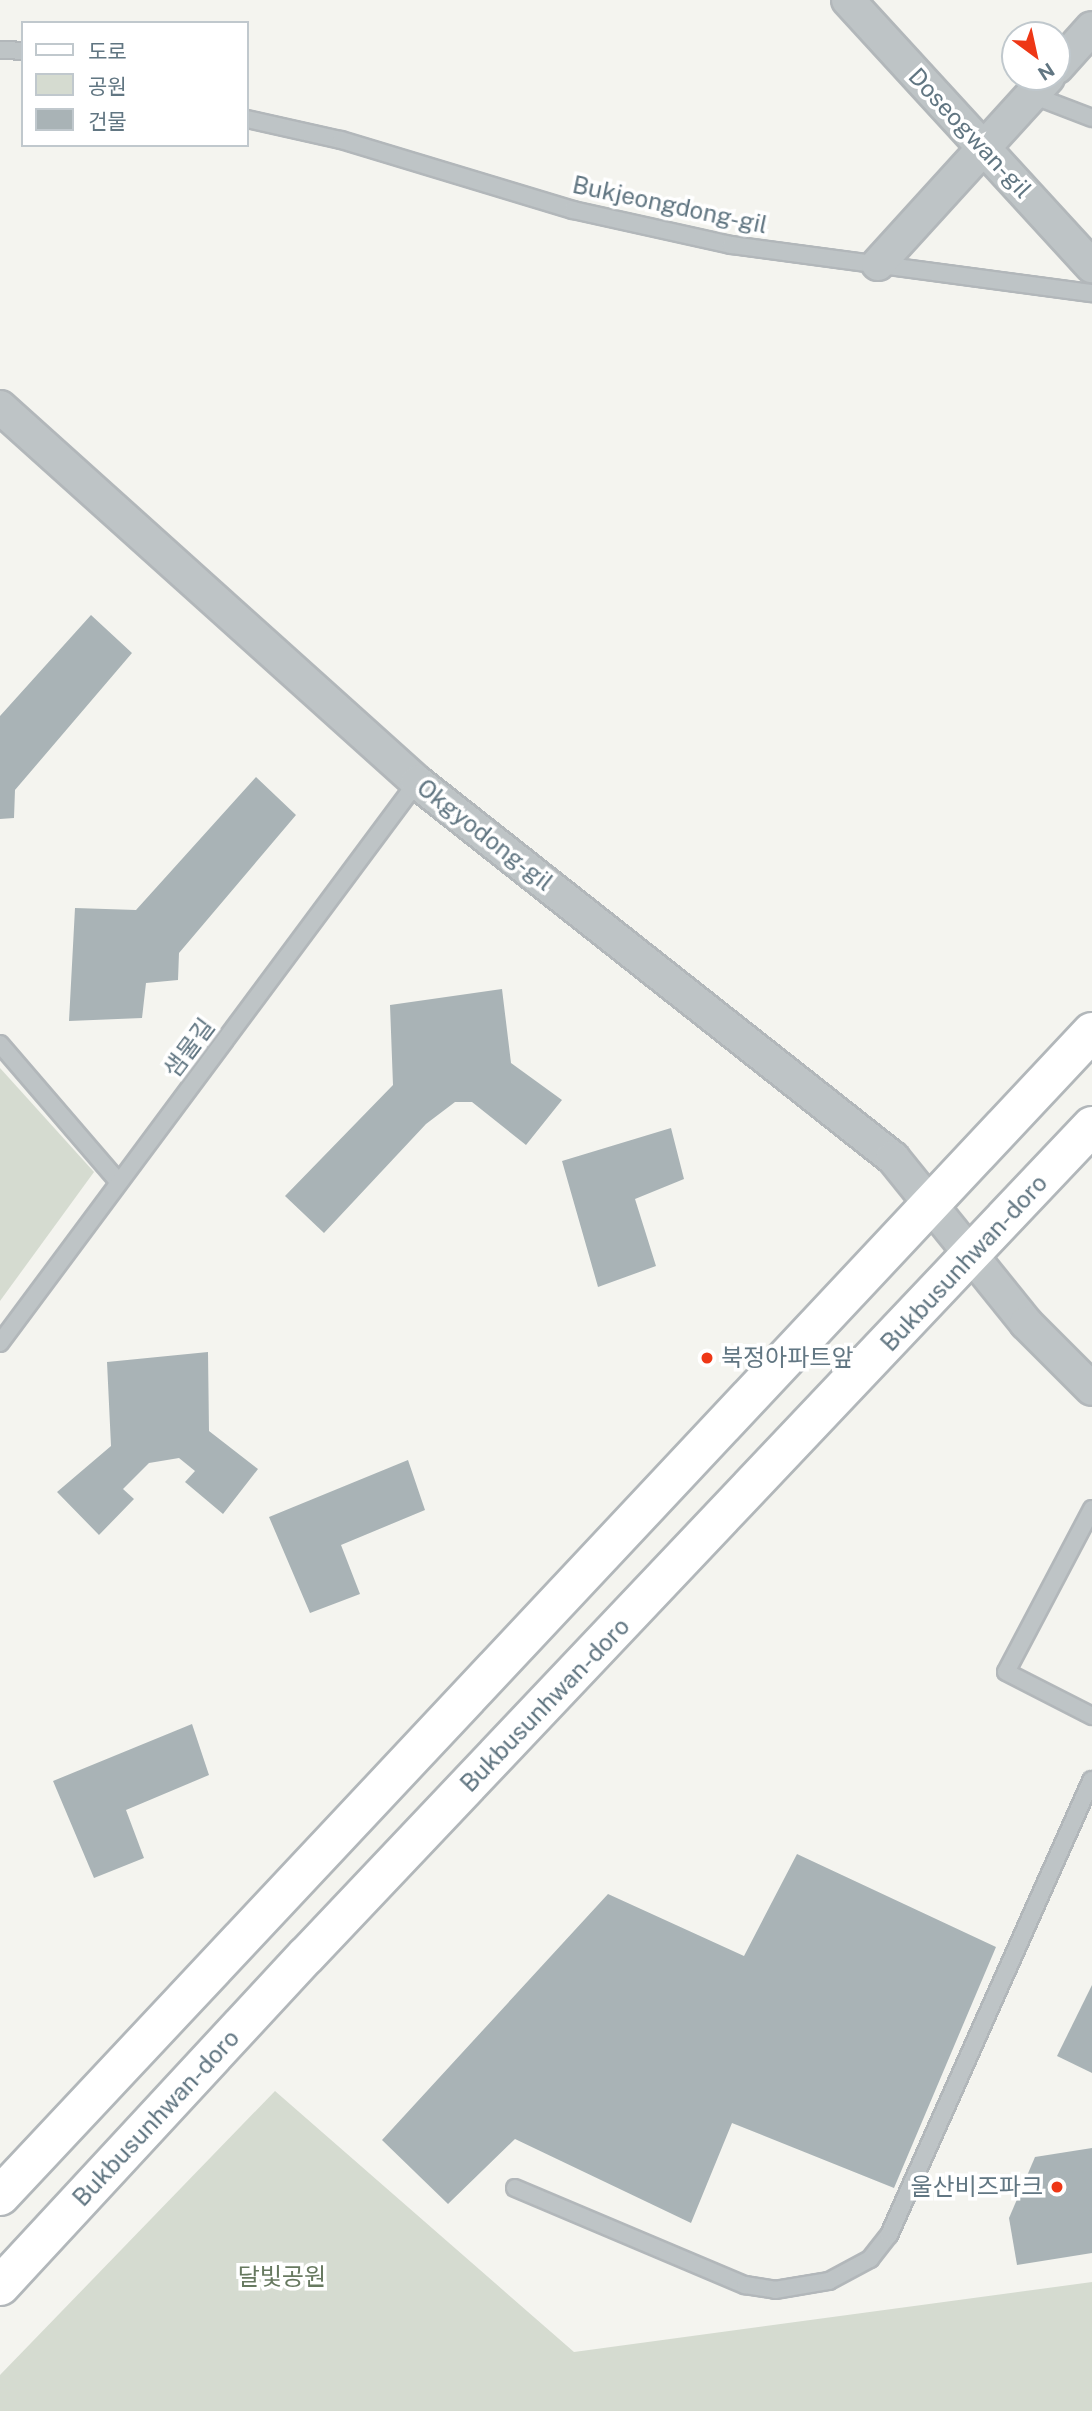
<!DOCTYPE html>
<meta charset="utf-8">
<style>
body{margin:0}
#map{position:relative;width:1092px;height:2411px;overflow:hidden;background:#f4f4ef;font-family:"Public Sans","Noto Sans KR",sans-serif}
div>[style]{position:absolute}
.green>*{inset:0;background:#d5dbd0}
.building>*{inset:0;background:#a9b3b6}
.roads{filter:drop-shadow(2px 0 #b2b7ba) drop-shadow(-2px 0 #b2b7ba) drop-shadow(0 2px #b2b7ba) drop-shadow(0 -2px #b2b7ba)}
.lane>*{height:16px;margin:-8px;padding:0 8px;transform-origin:8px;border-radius:8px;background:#bec4c6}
.street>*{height:32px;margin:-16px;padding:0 16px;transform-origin:16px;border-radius:16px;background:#bec4c6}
.primary>*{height:38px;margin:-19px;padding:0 19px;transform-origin:19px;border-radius:19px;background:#fff}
.dots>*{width:19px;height:19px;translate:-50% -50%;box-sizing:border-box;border:4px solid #fff;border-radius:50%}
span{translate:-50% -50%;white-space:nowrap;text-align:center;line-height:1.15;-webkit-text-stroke:7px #fff;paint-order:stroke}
.street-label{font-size:24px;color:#617682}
.poi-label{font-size:24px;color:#617682}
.left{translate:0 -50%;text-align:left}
.right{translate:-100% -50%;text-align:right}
.park-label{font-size:24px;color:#677960}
.legend{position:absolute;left:21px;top:21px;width:228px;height:126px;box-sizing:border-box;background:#fff;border:2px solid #c0c8cd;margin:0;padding:9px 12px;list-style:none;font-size:21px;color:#617682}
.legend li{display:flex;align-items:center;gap:14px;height:35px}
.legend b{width:35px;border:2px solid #c0c8cd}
.north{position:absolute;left:1001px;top:21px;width:70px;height:70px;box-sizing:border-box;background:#fff;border:2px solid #c0c8cd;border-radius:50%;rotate:147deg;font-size:19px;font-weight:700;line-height:28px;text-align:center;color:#617682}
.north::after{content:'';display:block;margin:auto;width:24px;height:32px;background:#ee3716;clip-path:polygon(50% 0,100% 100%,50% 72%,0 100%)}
</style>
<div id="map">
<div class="green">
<div style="clip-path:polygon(0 1068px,94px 1172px,0 1301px)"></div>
<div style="clip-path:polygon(275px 2091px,574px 2352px,1092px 2282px,1092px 2411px,0 2411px,0 2375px)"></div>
</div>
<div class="building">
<div style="clip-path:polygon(91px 615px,132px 653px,15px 790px,14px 818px,0 819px,0 716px)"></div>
<div style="clip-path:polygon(256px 777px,296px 815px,179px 953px,178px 980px,146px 983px,142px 1018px,69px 1021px,75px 908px,136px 910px)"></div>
<div style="clip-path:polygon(502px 989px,511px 1063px,562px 1100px,526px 1145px,472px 1102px,455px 1102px,426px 1124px,324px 1233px,285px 1196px,393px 1085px,390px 1005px)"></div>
<div style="clip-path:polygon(671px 1128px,684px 1179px,635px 1199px,656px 1266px,598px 1287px,562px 1161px)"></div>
<div style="clip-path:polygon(208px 1352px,209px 1431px,258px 1469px,223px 1514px,185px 1482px,195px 1471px,179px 1458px,149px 1463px,123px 1489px,134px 1499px,99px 1535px,57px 1492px,111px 1446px,107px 1362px)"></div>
<div style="clip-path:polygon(408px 1460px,425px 1510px,341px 1545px,360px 1594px,310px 1613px,269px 1517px)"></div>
<div style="clip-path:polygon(192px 1724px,209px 1775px,126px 1810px,144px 1858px,94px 1878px,53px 1781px)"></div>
<div style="clip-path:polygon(797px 1854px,996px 1947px,894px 2188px,732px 2123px,691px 2223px,515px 2139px,448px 2204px,382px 2140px,608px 1894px,744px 1956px)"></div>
<div style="clip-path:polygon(1092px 1985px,1092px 2073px,1057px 2056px)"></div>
<div style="clip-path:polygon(1092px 2148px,1092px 2253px,1017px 2265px,1009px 2218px,1035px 2157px)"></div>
</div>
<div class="roads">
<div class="lane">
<div style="left:0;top:50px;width:23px;rotate:2deg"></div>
<div style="left:1032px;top:95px;width:64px;rotate:21deg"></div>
<div style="left:247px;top:119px;width:96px;rotate:12.6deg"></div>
<div style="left:341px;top:140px;width:242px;rotate:16.8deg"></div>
<div style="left:573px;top:210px;width:162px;rotate:12.5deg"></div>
<div style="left:731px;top:245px;width:364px;rotate:7.6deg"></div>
<div style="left:0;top:1044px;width:181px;rotate:49.3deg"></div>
<div style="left:0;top:1343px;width:699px;rotate:-53.38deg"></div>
<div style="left:1092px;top:1509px;width:184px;rotate:117.8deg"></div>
<div style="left:1006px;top:1672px;width:97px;rotate:27.1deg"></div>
<div style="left:515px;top:2188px;width:250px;rotate:22.9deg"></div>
<div style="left:745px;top:2285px;width:30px;rotate:9deg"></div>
<div style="left:775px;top:2290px;width:55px;rotate:-9.5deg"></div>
<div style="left:829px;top:2281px;width:47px;rotate:-28.2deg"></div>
<div style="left:870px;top:2259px;width:31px;rotate:-52deg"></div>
<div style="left:889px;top:2235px;width:498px;rotate:-66deg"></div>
</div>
<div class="street">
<div style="left:848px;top:0;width:361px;rotate:47.5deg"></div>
<div style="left:1057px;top:67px;width:52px;rotate:-48.1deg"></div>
<div style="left:878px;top:264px;width:253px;rotate:-47.7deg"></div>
<div style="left:0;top:407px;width:561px;rotate:41.96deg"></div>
<div style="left:417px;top:782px;width:607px;rotate:38.31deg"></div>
<div style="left:893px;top:1158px;width:212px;rotate:51.1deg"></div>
<div style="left:1026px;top:1323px;width:93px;rotate:45deg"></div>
</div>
<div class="primary">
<div style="left:0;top:2196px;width:1596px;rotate:-46.83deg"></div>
<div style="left:0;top:2286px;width:450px;rotate:-47.2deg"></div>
<div style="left:306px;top:1956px;width:1143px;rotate:-46.56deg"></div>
</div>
</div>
<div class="dots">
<div style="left:707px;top:1358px;background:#ee3716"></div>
<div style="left:1057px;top:2187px;background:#ee3716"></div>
</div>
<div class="street-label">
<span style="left:970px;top:133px;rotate:47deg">Doseogwan-gil</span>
<span style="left:670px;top:205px;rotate:12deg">Bukjeongdong-gil</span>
<span style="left:485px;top:835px;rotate:38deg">Okgyodong-gil</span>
<span style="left:189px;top:1048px;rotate:-53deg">샘물길</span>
<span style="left:964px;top:1263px;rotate:-47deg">Bukbusunhwan-doro</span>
<span style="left:545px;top:1705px;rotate:-46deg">Bukbusunhwan-doro</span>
<span style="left:156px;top:2118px;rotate:-47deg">Bukbusunhwan-doro</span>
</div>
<div class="poi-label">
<span class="left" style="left:721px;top:1358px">북정아파트앞</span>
<span class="right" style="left:1043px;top:2187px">울산비즈파크</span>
</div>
<div class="park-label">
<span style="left:282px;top:2277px">달빛공원</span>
</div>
<ul class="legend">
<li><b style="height:9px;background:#fff"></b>도로</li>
<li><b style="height:19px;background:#d5dbd0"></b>공원</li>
<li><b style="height:19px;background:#a9b3b6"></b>건물</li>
</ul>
<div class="north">N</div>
</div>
